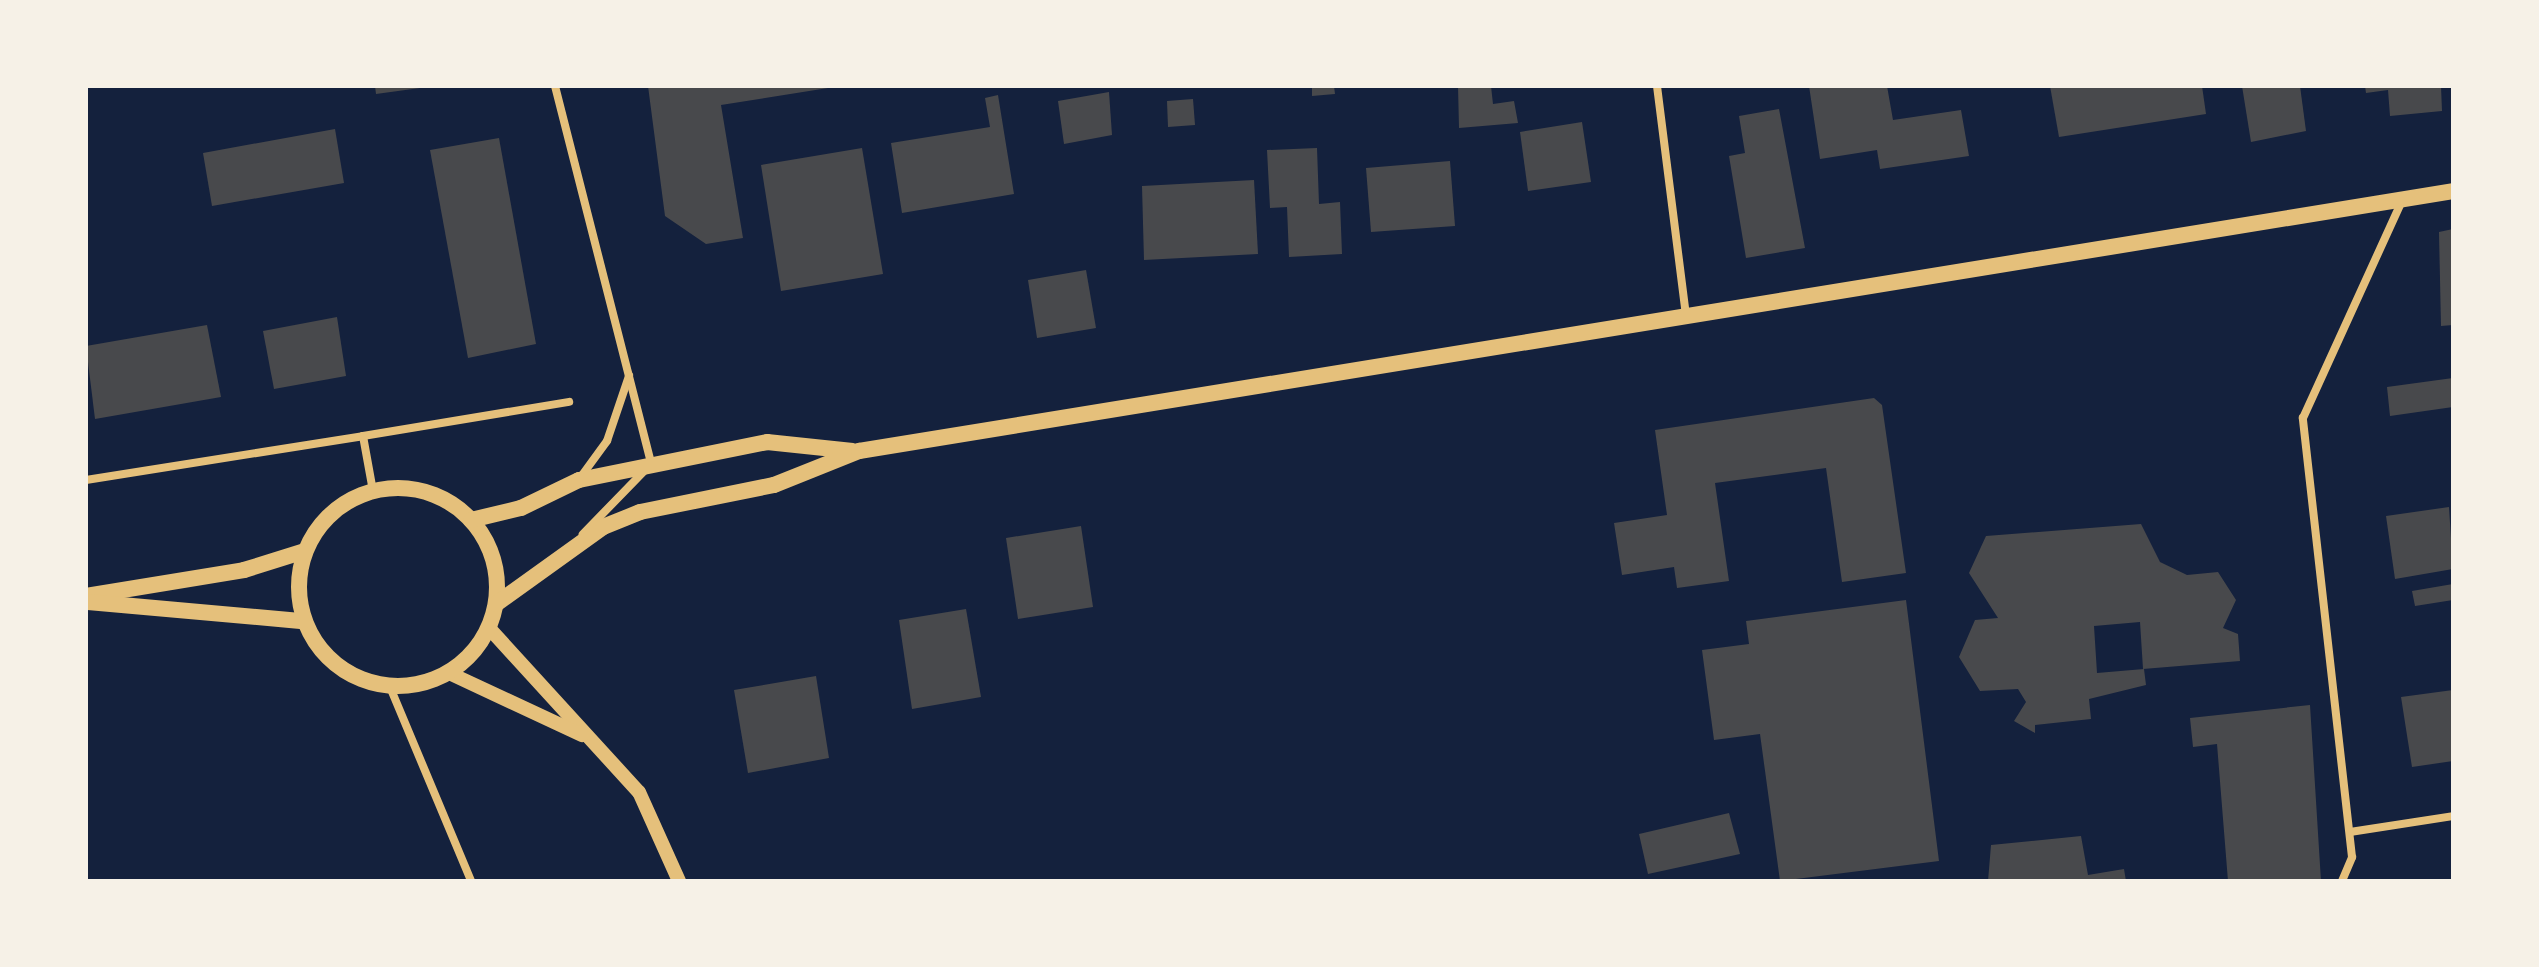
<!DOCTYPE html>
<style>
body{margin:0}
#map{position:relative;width:2539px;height:967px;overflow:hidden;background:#14213d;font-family:"Fira Sans Condensed",sans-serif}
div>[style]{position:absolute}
.building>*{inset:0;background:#48494c}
.minor>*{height:8px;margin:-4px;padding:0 4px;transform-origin:4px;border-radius:4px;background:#e5c07b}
.tertiary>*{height:14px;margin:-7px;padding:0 7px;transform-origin:7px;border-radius:7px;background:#e5c07b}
.secondary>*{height:16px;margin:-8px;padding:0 8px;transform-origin:8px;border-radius:8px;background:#e5c07b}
.secondary>.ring{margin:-8px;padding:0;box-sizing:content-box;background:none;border:16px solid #e5c07b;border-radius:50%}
span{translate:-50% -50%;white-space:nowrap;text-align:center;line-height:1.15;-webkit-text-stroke:6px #f6f1e7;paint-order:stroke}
.frame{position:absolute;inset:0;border:88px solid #f6f1e7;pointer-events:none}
</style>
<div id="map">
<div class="building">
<div style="clip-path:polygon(375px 86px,420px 86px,420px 88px,376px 94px)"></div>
<div style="clip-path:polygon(648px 86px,828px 86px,828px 88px,721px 105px,743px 238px,706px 244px,665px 216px)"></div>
<div style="clip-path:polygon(1312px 86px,1334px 86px,1335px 94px,1312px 96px)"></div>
<div style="clip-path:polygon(1458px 86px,1491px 86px,1493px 104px,1514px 101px,1518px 123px,1459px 128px)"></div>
<div style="clip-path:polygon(1809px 86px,1887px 86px,1893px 120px,1961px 110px,1969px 156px,1880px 169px,1877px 150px,1820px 159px)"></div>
<div style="clip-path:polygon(2050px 86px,2202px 86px,2206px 114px,2059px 137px)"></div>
<div style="clip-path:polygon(2242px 86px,2300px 86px,2306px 131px,2251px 142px)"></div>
<div style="clip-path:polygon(2365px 86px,2441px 86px,2442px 111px,2390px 116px,2388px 90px,2366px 93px)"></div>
<div style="clip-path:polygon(1109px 92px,1112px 135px,1064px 144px,1058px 101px)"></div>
<div style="clip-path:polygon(998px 95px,1014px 194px,902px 213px,891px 143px,990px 127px,985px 98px)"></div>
<div style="clip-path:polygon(1193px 99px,1195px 125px,1168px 127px,1167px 101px)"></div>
<div style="clip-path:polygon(1779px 109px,1805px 248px,1746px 258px,1729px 156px,1745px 153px,1739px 116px)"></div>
<div style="clip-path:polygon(1582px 122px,1591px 182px,1528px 191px,1520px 132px)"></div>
<div style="clip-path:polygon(335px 129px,344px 183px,212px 206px,203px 153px)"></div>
<div style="clip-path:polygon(499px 138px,536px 344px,468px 358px,430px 150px)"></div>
<div style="clip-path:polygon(862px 148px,883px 274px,781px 291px,761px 165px)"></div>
<div style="clip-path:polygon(1317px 148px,1319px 204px,1340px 202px,1342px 254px,1289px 257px,1287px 207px,1270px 208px,1267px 150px)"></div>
<div style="clip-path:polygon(1450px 161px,1455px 226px,1371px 232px,1366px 168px)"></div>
<div style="clip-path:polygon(1254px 180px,1258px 254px,1144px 260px,1142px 186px)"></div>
<div style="clip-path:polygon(2453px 229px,2453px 325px,2441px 326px,2439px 232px)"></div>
<div style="clip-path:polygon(1086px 270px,1096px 328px,1037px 338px,1028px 280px)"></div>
<div style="clip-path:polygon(337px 317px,346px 376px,274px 389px,263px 331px)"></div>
<div style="clip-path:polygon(207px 325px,221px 397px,95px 419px,86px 346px)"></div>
<div style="clip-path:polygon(2453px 378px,2453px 407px,2390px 416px,2387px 387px)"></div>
<div style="clip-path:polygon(1874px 398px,1882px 405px,1906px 573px,1842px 582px,1826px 468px,1715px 483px,1729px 581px,1677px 588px,1674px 567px,1622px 575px,1614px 523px,1667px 515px,1655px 430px)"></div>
<div style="clip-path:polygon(2449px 507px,2453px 569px,2395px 579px,2386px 516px)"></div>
<div style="clip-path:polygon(2141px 524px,2160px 562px,2187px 575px,2218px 572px,2236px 600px,2223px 628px,2238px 634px,2240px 661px,2143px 669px,2140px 622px,2094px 626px,2097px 673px,2144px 669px,2146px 685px,2089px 699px,2091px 719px,2035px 725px,2035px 733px,2014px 721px,2026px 702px,2018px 689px,1980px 691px,1959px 657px,1975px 620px,1998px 618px,1969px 573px,1986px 536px)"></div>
<div style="clip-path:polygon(1081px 526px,1093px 607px,1018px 619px,1006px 538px)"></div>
<div style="clip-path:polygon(2453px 584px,2453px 600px,2415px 606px,2412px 591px)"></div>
<div style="clip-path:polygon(1906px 600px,1939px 861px,1780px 881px,1760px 734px,1714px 740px,1702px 650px,1749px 644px,1746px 621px)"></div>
<div style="clip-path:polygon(966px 609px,981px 697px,912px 709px,899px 620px)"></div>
<div style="clip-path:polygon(816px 676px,829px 758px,748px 773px,734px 690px)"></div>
<div style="clip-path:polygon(2453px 690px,2453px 761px,2412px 767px,2401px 697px)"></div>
<div style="clip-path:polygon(2310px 705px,2321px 881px,2228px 881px,2217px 744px,2193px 747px,2190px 718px)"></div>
<div style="clip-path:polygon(1729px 813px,1740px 854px,1648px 874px,1639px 834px)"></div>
<div style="clip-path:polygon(2081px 836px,2088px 875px,2124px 869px,2126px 881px,1988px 881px,1991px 845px)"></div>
</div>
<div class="minor">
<div style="left:555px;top:86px;width:390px;rotate:75.7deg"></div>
<div style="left:651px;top:464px;width:98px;rotate:134.2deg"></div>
<div style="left:1657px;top:86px;width:231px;rotate:82.8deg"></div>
<div style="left:363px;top:436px;width:209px;rotate:-9.4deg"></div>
<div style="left:580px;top:478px;width:46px;rotate:-53.9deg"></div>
<div style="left:607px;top:441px;width:69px;rotate:-71.3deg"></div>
<div style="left:86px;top:480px;width:280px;rotate:-9deg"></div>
<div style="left:363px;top:436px;width:56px;rotate:79.7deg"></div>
<div style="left:390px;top:687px;width:210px;rotate:67.3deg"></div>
<div style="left:2350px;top:832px;width:104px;rotate:-8.8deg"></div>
<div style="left:2342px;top:881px;width:26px;rotate:-67deg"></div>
<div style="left:2352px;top:857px;width:442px;rotate:-96.4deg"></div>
<div style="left:2303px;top:418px;width:239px;rotate:-65.5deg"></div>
</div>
<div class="tertiary">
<div style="left:489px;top:628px;width:222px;rotate:47.6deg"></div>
<div style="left:639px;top:792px;width:98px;rotate:65.8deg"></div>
<div style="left:449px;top:673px;width:147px;rotate:25deg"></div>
</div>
<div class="secondary">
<div class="ring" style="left:299px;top:488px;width:182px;height:182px"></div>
<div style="left:471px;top:520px;width:51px;rotate:-13.5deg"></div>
<div style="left:521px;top:508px;width:64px;rotate:-25.8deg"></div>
<div style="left:579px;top:480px;width:192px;rotate:-11.4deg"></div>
<div style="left:767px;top:442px;width:86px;rotate:6deg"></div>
<div style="left:86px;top:596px;width:160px;rotate:-9.3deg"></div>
<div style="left:244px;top:570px;width:64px;rotate:-17.3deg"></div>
<div style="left:88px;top:602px;width:216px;rotate:5.1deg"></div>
<div style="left:496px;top:604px;width:132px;rotate:-35.7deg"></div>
<div style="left:603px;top:527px;width:40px;rotate:-22deg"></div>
<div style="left:640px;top:512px;width:137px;rotate:-11.4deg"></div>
<div style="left:774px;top:485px;width:92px;rotate:-21.8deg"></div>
<div style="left:859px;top:451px;width:1615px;rotate:-9.26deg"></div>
</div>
<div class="frame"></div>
</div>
